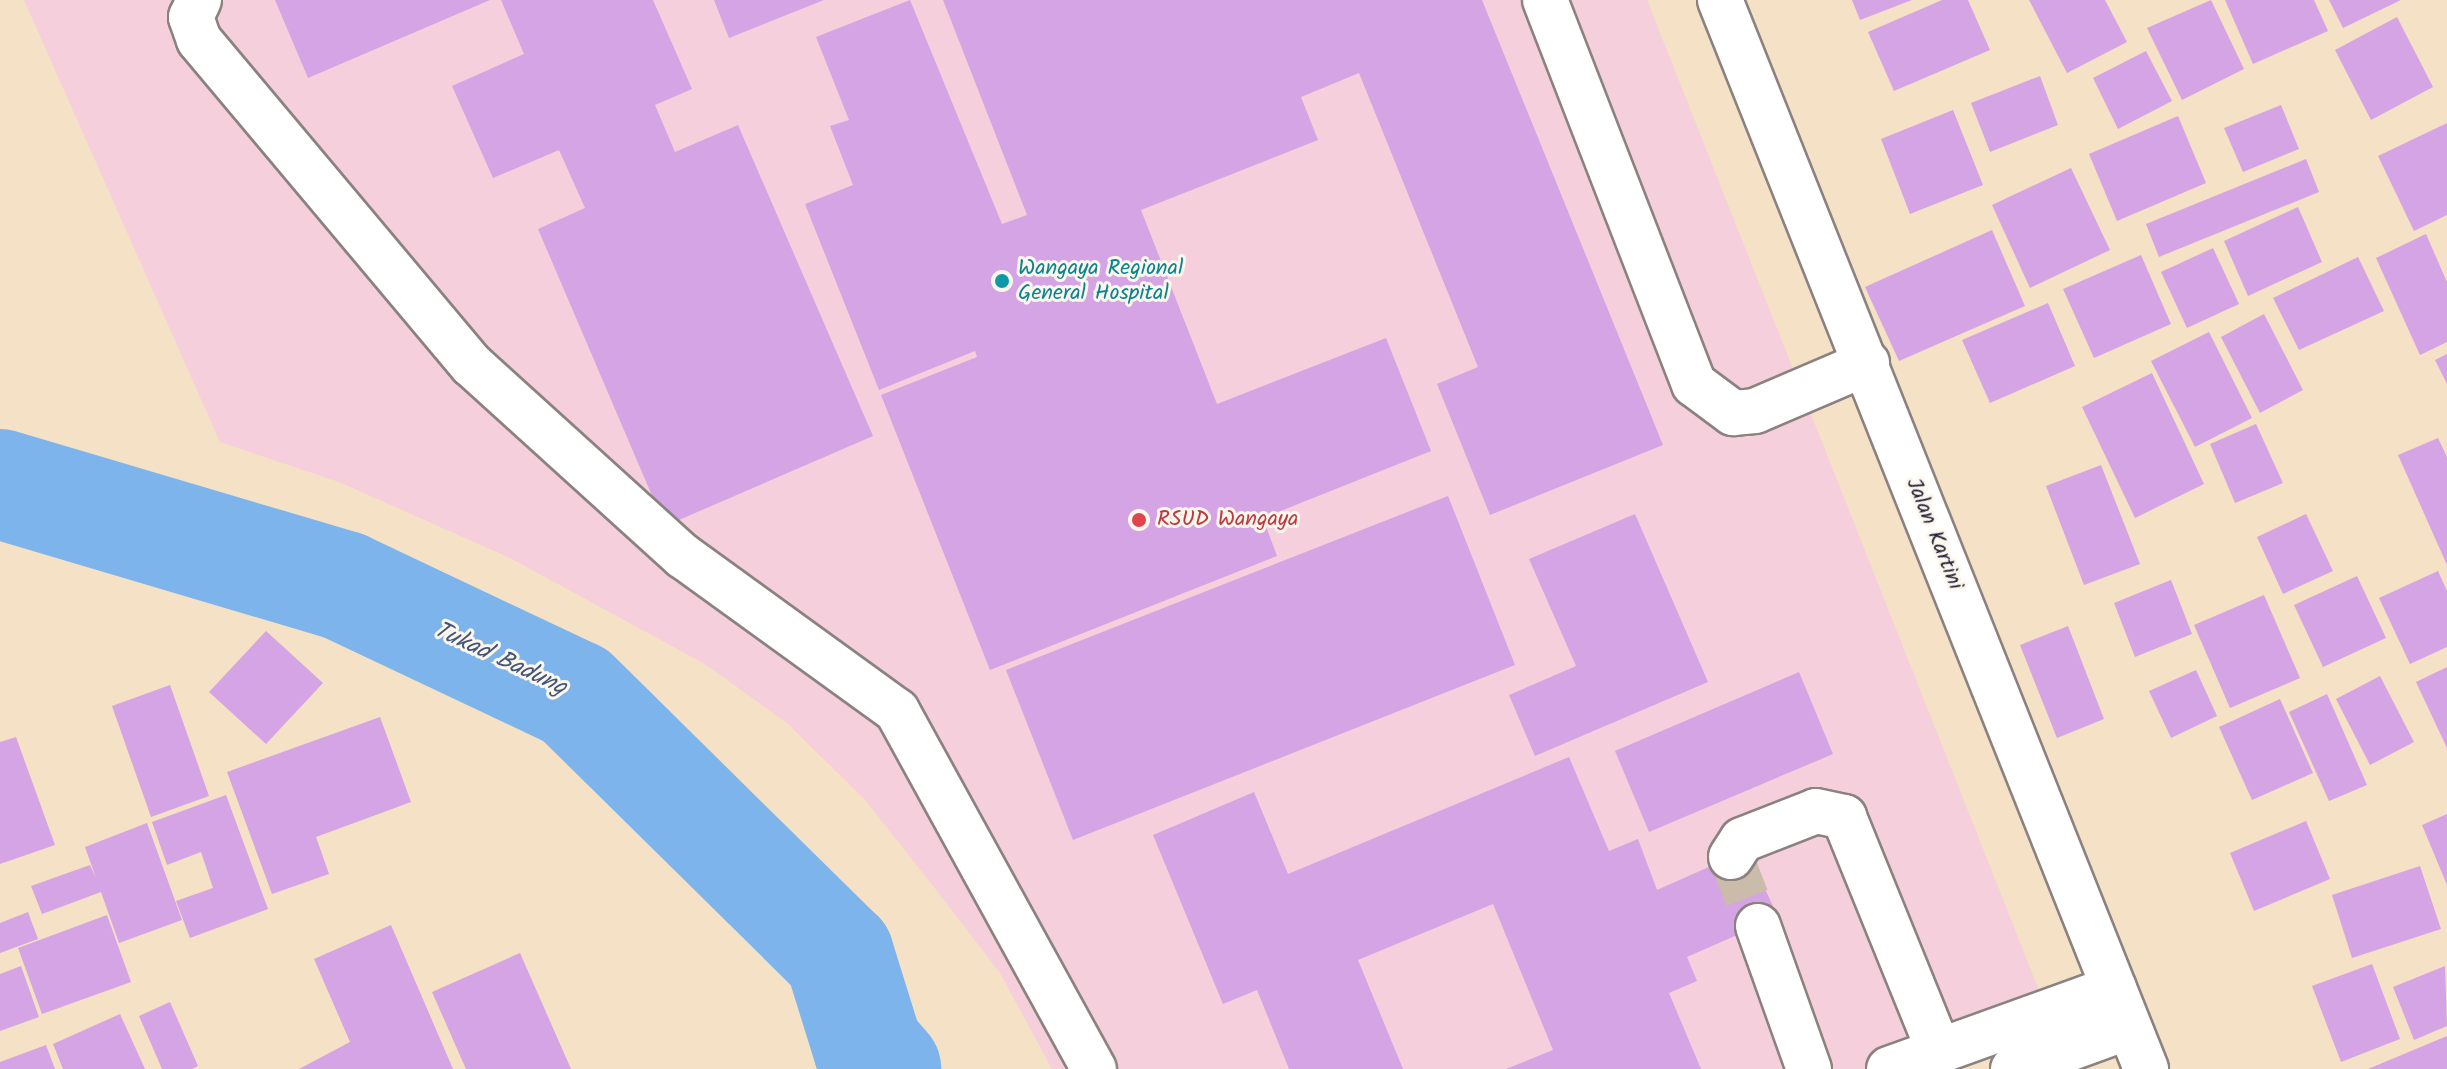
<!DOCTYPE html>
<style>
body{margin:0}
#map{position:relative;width:2447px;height:1069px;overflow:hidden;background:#f4e1c6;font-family:Kalam,sans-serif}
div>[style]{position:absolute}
.built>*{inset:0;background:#f5cfdb}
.river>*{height:110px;margin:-55px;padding:0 55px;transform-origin:55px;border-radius:55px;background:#7eb4ec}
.building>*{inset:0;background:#d5a4e5}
.minor-tunnel>*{height:44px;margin-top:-22px;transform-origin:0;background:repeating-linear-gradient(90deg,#cabbaa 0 44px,transparent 0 66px)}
.roads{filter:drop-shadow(2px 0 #8b8280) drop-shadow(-2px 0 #8b8280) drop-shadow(0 2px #8b8280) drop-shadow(0 -2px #8b8280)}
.minor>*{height:44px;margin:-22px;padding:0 22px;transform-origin:22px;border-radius:22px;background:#fff}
.major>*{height:44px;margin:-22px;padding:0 22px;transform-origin:22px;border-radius:22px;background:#fff}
.dots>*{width:22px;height:22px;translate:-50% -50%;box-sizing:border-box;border:4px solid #fbf7ec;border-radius:50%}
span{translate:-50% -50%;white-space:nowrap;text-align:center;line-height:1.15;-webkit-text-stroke:6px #fbf7ec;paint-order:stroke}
.culture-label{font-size:22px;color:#0d838f}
.left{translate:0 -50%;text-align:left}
.health-label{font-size:22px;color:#be3a42}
.street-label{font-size:22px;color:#22223b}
.water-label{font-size:24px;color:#425579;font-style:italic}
</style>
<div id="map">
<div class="built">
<div style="clip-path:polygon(24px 0,1647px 0,2048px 1013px,1908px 1069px,1052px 1069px,1000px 973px,937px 891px,865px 800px,787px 723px,705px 664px,510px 558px,339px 482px,220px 442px)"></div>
</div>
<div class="river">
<div style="left:0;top:484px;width:359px;rotate:16.5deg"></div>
<div style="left:344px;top:586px;width:255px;rotate:25.3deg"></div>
<div style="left:575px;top:695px;width:371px;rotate:44.6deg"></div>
<div style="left:839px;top:955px;width:97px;rotate:72.7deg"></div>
<div style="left:868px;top:1048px;width:28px;rotate:49deg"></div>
</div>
<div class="building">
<div style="clip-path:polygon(275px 0,490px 0,308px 78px)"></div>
<div style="clip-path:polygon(501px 0,653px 0,692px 89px,655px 105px,675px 152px,738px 125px,873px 436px,665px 526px,538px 229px,585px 208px,559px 150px,493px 178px,452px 86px,524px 54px)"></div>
<div style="clip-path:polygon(714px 0,824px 0,729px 38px)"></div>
<div style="clip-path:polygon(910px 0,1002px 224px,1027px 215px,943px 0,1482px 0,1663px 445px,1490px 515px,1437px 384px,1478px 367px,1359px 73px,1301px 97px,1318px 140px,1141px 210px,1217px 404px,1386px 338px,1431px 451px,1263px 518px,1277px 556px,990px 670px,881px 395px,977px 357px,975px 351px,879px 390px,805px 204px,853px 185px,830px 126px,849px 120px,816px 37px)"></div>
<div style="clip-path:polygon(1852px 0,1912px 0,1860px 20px)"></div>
<div style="clip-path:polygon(1942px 0,1968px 0,1990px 50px,1894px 91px,1868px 32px)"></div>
<div style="clip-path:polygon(2029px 0,2105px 0,2127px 42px,2067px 73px)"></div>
<div style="clip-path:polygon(2211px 0,2244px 69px,2182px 100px,2147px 28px)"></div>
<div style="clip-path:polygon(2225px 0,2314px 0,2328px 31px,2253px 64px)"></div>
<div style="clip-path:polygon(2329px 0,2401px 0,2343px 28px)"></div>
<div style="clip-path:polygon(2397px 17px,2433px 87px,2371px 120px,2335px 50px)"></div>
<div style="clip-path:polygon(2146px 51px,2172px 101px,2118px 129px,2093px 78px)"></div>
<div style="clip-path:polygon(2040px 76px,2058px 125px,1990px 152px,1971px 103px)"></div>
<div style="clip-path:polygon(2281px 105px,2299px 149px,2243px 172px,2224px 128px)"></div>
<div style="clip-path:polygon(1953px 110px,1983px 185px,1910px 214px,1881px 139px)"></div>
<div style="clip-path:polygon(2178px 116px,2206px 183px,2117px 221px,2089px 154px)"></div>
<div style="clip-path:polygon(2447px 123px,2447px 215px,2414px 231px,2378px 156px)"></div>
<div style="clip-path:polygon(2306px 159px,2319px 192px,2159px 257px,2146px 224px)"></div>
<div style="clip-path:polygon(2071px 168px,2110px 250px,2030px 288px,1992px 205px)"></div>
<div style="clip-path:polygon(2298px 207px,2322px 262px,2248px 296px,2224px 241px)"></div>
<div style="clip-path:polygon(1992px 230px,2025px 306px,1899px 361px,1865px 287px)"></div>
<div style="clip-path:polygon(2426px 234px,2447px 282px,2447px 342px,2420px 355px,2376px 258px)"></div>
<div style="clip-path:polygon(2213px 248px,2239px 304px,2187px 328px,2161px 272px)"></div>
<div style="clip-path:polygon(2141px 255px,2171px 324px,2094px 358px,2063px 289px)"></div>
<div style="clip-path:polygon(2358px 257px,2384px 311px,2299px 350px,2273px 298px)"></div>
<div style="clip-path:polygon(2048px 303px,2075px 366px,1990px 403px,1962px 340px)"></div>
<div style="clip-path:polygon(2264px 314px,2303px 390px,2260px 413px,2221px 337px)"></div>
<div style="clip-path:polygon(2209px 332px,2252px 418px,2195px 447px,2151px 361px)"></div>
<div style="clip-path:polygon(2447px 354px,2447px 384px,2435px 360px)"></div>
<div style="clip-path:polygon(2152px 373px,2204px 484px,2135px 518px,2082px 407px)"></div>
<div style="clip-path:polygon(2256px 424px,2283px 483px,2235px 503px,2210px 444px)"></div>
<div style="clip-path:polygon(2438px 438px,2447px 457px,2447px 565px,2398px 455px)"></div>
<div style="clip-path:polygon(2101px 465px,2140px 564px,2084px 585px,2046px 486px)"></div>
<div style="clip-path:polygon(1448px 496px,1515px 665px,1073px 840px,1006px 670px)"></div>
<div style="clip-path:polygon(1635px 514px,1708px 682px,1535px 756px,1509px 695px,1576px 666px,1529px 559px)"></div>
<div style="clip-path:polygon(2306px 514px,2333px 571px,2283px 594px,2257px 537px)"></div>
<div style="clip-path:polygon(2438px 571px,2447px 591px,2447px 647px,2410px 664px,2379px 598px)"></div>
<div style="clip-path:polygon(2357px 576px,2386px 638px,2323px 667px,2294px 605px)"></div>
<div style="clip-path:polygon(2171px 580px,2192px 634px,2135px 657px,2114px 603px)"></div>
<div style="clip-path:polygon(2264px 595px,2300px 678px,2230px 708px,2194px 625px)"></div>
<div style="clip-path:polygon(2068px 626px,2104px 719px,2057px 738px,2020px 645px)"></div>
<div style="clip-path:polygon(266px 631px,323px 683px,266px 744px,209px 692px)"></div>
<div style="clip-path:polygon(2447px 667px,2447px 748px,2416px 682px)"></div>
<div style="clip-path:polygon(2196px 670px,2217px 716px,2171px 738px,2149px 691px)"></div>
<div style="clip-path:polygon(1799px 672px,1833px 754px,1649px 832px,1615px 751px)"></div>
<div style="clip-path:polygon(2380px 676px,2414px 742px,2370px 765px,2336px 699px)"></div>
<div style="clip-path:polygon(170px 685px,209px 796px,151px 817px,112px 706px)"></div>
<div style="clip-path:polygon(2327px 694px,2367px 785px,2329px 801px,2289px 712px)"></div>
<div style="clip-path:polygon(2280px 699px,2313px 773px,2252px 800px,2219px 727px)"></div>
<div style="clip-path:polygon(380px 717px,411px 802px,316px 837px,329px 874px,272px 894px,227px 772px)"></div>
<div style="clip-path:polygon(16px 737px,55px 845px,0 864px,0 742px)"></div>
<div style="clip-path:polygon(1569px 757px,1609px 851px,1638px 839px,1657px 890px,1747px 850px,1778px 917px,1687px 957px,1697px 981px,1669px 993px,1701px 1069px,1506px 1069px,1553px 1050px,1493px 904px,1358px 960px,1403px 1069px,1289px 1069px,1257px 990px,1223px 1004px,1153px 835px,1254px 792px,1288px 874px)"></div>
<div style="clip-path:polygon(226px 795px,268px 909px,190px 938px,176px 901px,213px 888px,201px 852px,167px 865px,152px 822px)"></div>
<div style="clip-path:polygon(2447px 814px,2447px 885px,2422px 825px)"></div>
<div style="clip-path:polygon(2306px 821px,2330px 879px,2254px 911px,2230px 853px)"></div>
<div style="clip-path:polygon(147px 823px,182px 920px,119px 943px,101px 892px,42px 914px,31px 886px,90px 865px,96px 878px,85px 847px)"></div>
<div style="clip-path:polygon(2420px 866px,2441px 929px,2352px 958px,2332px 895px)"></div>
<div style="clip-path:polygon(28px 912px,38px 939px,0 953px,0 923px)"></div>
<div style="clip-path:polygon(107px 915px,131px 982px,42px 1014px,18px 948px)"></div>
<div style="clip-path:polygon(391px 925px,453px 1069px,299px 1069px,350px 1042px,314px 959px)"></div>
<div style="clip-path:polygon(520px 953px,571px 1069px,466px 1069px,432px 992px)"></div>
<div style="clip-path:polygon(2372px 964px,2400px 1039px,2341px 1062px,2312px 986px)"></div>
<div style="clip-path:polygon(21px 966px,39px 1017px,0 1031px,0 974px)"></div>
<div style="clip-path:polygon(2445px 966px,2447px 1026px,2414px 1040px,2393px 987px)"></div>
<div style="clip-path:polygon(170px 1002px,198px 1066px,192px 1069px,162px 1069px,139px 1016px)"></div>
<div style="clip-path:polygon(120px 1014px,145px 1069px,63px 1069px,53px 1044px)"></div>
<div style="clip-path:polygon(2447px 1036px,2447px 1069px,2368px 1069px)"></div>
<div style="clip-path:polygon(46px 1045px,55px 1069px,0 1069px,0 1062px)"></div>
</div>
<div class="minor-tunnel">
<div style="left:1731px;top:857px;width:74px;rotate:68.6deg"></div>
</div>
<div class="roads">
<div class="minor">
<div style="left:199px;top:0;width:19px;rotate:115deg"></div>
<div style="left:191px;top:17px;width:24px;rotate:71deg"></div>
<div style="left:199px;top:40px;width:424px;rotate:50deg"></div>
<div style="left:472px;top:365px;width:285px;rotate:42.2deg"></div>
<div style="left:683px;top:556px;width:264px;rotate:35.9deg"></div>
<div style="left:897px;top:711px;width:409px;rotate:61.2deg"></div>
<div style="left:1545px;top:0;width:412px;rotate:68.8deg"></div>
<div style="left:1694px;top:384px;width:49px;rotate:36.6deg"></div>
<div style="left:1733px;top:413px;width:22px;rotate:-5deg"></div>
<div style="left:1755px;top:411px;width:122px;rotate:-23.2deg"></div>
<div style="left:1731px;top:857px;width:20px;rotate:-57deg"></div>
<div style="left:1742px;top:840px;width:79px;rotate:-21.4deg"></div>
<div style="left:1816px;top:811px;width:29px;rotate:12deg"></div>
<div style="left:1844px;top:817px;width:253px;rotate:67.9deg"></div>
<div style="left:1758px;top:926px;width:152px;rotate:70.4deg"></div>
<div style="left:1889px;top:1069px;width:239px;rotate:-19.8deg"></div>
<div style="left:2013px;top:1069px;width:123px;rotate:-19.9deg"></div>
</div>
<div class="major">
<div style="left:1720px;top:0;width:1151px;rotate:68.27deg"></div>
</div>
</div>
<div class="dots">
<div style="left:1002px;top:281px;background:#0f9aa8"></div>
<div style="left:1139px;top:520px;background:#e0444e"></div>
</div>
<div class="culture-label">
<span class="left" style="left:1018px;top:281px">Wangaya Regional<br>General Hospital</span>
</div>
<div class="health-label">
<span class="left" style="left:1157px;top:520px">RSUD Wangaya</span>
</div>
<div class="street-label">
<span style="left:1934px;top:534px;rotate:68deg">Jalan Kartini</span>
</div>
<div class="water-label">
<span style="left:500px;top:659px;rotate:25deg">Tukad Badung</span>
</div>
</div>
